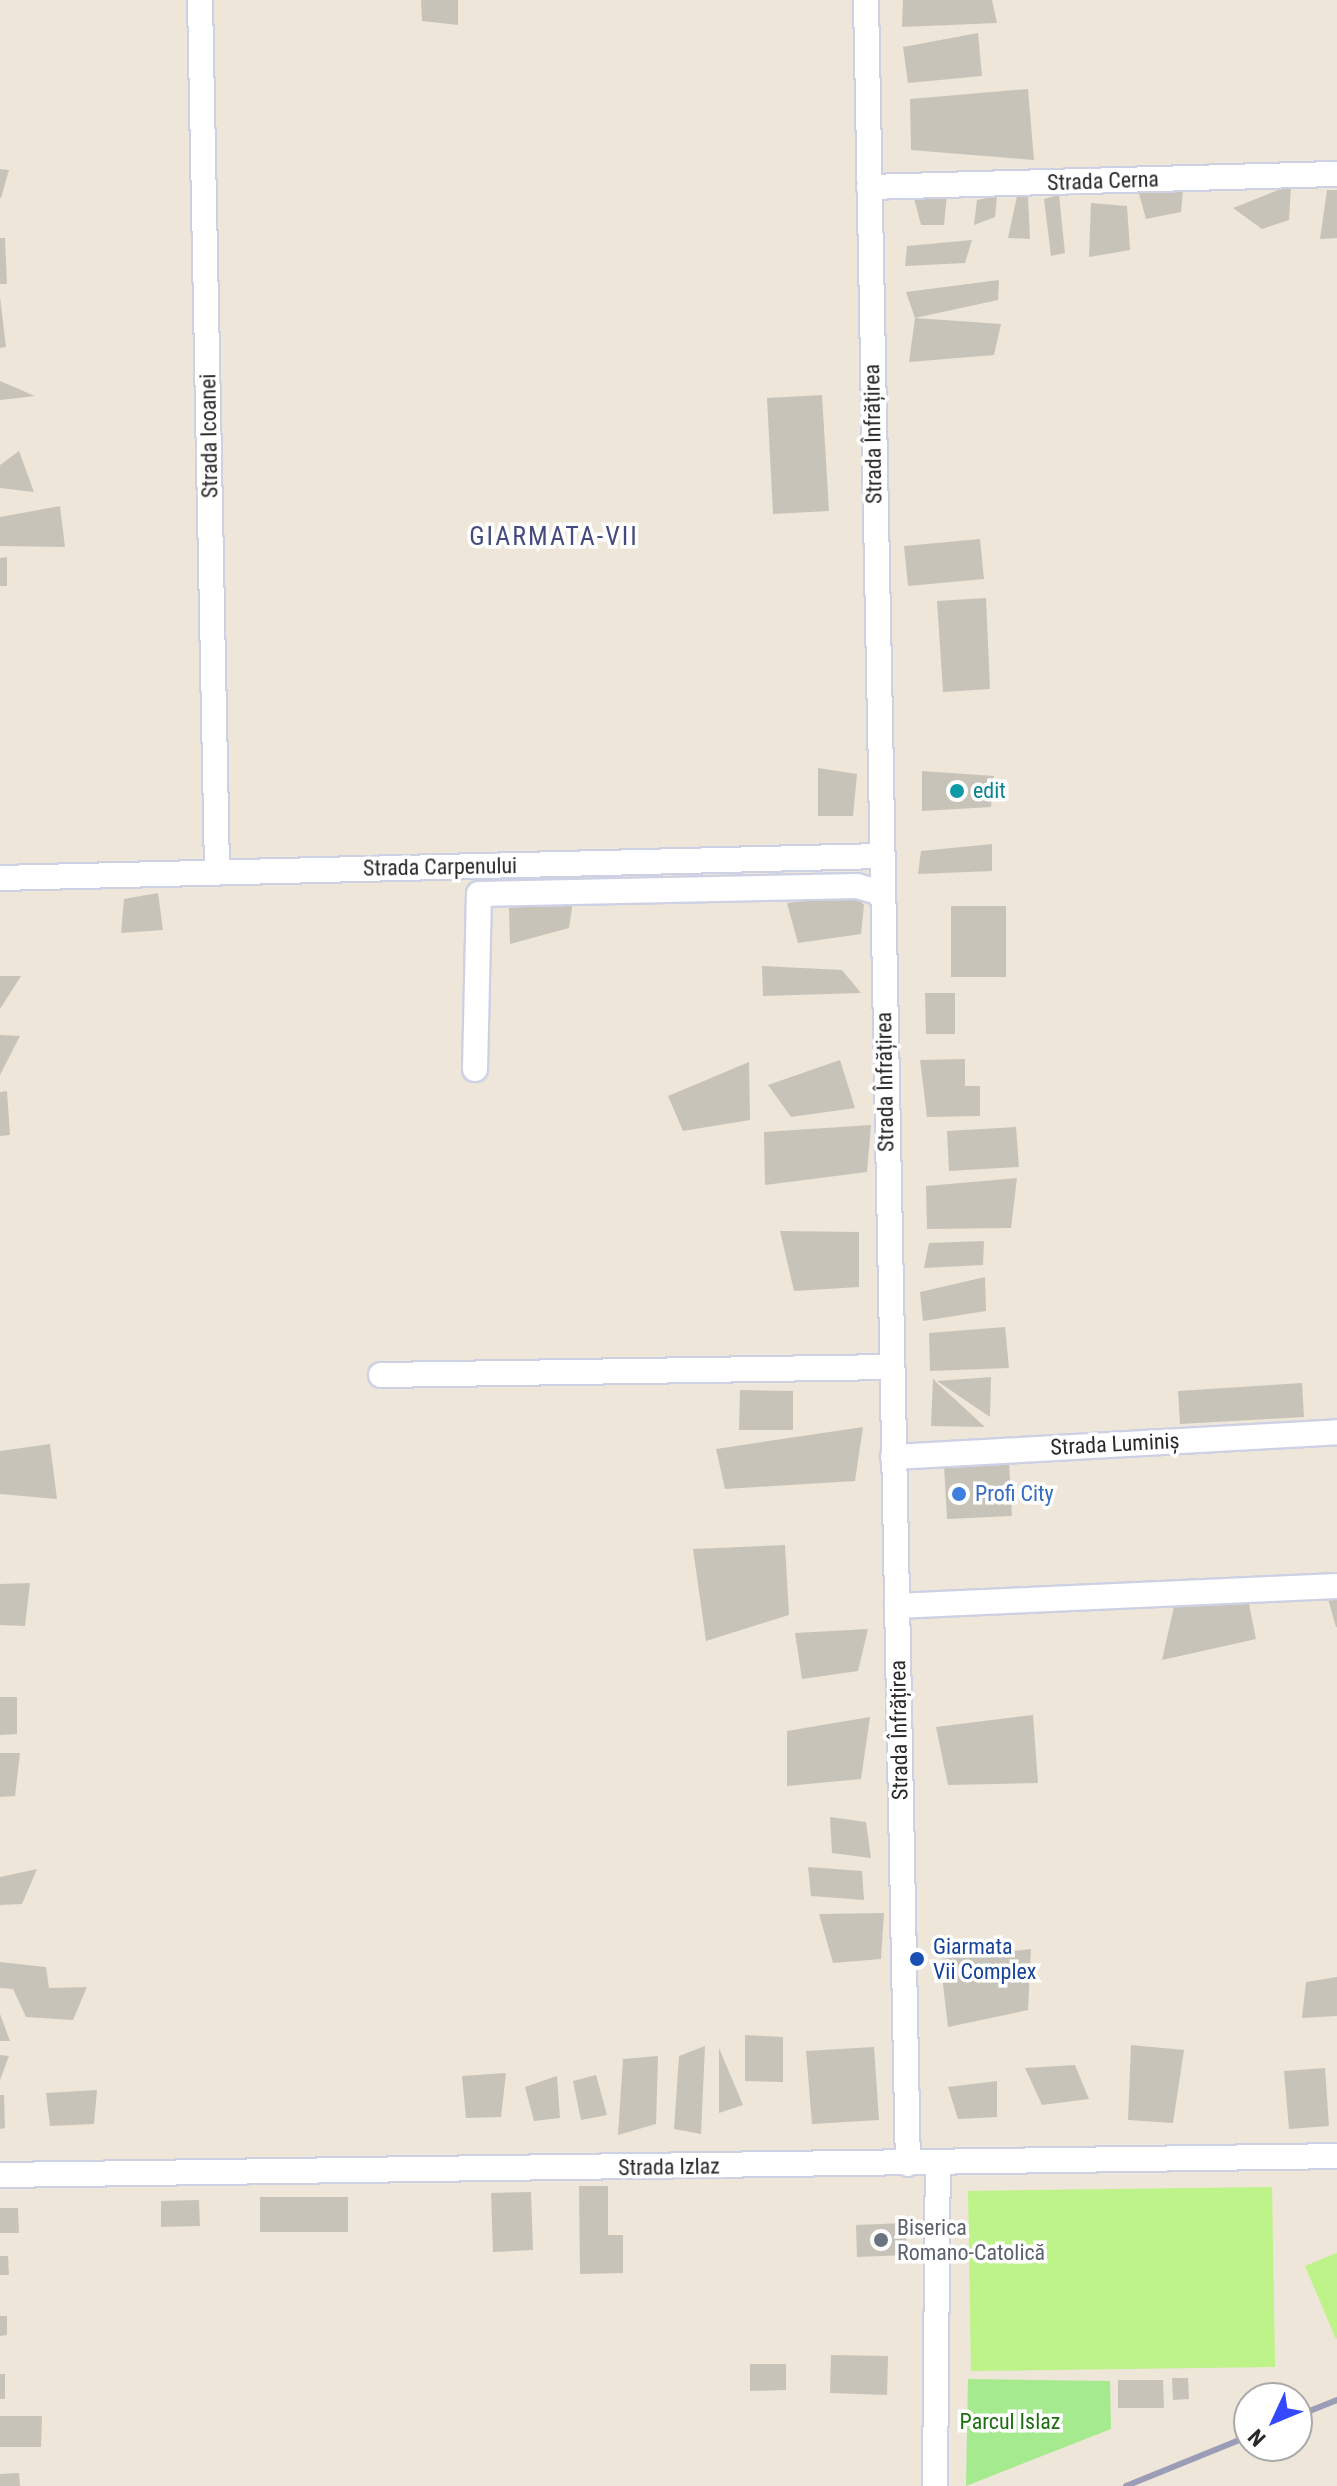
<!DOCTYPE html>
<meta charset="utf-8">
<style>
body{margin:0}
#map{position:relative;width:1337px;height:2486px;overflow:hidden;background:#ede6d9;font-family:"Roboto Condensed",sans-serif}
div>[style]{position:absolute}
.green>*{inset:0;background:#a6ea8f}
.pitch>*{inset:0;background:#bdf389}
.building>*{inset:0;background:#c8c3b9}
.roads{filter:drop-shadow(2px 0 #ced1e4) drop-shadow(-2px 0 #ced1e4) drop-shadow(0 2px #ced1e4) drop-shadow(0 -2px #ced1e4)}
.minor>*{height:24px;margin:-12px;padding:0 12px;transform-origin:12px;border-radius:12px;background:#fff}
.rail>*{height:6px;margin:-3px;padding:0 3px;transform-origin:3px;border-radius:3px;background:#9b9db6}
.dots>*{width:22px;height:22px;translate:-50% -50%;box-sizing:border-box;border:4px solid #fff;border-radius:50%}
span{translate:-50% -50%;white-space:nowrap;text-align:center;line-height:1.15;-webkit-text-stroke:7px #fff;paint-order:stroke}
.street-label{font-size:22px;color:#292929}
.culture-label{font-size:22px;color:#0d838f}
.left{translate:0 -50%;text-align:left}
.shop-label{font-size:22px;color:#366cbe}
.transit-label{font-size:22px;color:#164399}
.worship-label{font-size:22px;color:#5b616d}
.park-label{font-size:22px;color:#1d6e12}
.quarter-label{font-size:26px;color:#454a7f;letter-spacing:2px}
.north{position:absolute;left:1233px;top:2382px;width:80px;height:80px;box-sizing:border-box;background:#fff;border:2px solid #a9a9a9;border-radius:50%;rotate:226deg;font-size:22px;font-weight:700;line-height:32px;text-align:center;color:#292929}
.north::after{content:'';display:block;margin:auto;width:28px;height:36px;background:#3449ff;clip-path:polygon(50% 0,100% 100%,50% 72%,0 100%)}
</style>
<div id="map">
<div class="green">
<div style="clip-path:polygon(968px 2379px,1110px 2381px,1111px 2429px,966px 2486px)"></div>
</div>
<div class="pitch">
<div style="clip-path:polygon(1272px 2187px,1275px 2367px,971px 2371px,968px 2191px)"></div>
<div style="clip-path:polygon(1337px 2253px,1337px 2338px,1336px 2339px,1305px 2266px)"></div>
</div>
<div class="building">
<div style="clip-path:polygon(421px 0,458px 0,458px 25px,422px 21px)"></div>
<div style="clip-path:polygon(903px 0,992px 0,997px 23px,902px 27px)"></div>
<div style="clip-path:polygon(978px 33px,982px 76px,908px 83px,903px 47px)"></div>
<div style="clip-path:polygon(1028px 89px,1034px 160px,911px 150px,910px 99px)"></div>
<div style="clip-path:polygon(0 169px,9px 170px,1px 198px,0 198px)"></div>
<div style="clip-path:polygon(1291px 185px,1289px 220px,1262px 229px,1233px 208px)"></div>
<div style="clip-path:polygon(1138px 190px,1183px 191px,1181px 212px,1146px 219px)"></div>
<div style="clip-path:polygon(1327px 190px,1337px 190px,1337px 238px,1320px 239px)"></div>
<div style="clip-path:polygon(947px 194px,944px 225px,921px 225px,914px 198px)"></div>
<div style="clip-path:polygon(1059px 195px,1065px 253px,1051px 256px,1044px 199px)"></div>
<div style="clip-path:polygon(997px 196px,995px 217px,974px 225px,977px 200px)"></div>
<div style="clip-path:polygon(1017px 196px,1028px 197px,1030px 239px,1008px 238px)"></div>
<div style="clip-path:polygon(1091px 203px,1127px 206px,1130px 250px,1089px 257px)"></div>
<div style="clip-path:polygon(0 238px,5px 238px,7px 284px,0 284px)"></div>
<div style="clip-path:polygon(972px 240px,965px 263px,905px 266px,907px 246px)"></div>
<div style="clip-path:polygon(999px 280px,998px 300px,915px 318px,1001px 324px,994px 355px,909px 362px,915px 318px,906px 292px)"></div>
<div style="clip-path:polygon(0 297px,6px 347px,0 348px)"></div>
<div style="clip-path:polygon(0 381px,35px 396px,0 400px)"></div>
<div style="clip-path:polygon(822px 395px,829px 511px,773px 514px,767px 398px)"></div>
<div style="clip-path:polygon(19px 451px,34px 492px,0 488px,0 465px)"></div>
<div style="clip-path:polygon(60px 506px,65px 547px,0 546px,0 517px)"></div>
<div style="clip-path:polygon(980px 539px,984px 579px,908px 586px,904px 546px)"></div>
<div style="clip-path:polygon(7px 557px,7px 586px,0 586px,0 558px)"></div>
<div style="clip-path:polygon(986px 598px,990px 689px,943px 692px,937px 601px)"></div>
<div style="clip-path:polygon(818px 768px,857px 774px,853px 816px,818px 816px)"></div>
<div style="clip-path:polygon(922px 771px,994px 776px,991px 807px,922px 811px)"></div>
<div style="clip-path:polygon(992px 844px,992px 871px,918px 874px,921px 851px)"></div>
<div style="clip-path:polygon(158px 893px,163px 930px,121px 933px,124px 899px)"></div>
<div style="clip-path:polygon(855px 895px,864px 905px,861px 934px,798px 943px,787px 903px)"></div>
<div style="clip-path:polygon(573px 901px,569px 928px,510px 944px,509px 908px)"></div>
<div style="clip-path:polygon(951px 906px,1006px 906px,1006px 977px,951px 977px)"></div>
<div style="clip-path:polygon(762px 966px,842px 970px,861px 993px,763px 996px)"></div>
<div style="clip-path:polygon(0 976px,21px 976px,0 1009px)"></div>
<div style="clip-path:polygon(925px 993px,955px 993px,955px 1034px,926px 1034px)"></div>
<div style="clip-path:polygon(0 1035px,20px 1036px,0 1075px)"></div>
<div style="clip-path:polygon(965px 1059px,965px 1086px,980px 1086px,980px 1116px,927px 1117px,920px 1060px)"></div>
<div style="clip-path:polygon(840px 1060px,855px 1108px,791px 1117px,768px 1085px)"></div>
<div style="clip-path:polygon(749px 1062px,750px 1120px,683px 1131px,668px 1096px)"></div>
<div style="clip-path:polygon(7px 1091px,10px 1135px,0 1136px,0 1092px)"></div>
<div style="clip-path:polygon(871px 1125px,867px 1172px,765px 1185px,764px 1132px)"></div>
<div style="clip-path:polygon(1016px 1127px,1019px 1167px,949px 1171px,947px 1131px)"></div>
<div style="clip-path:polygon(1017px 1178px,1011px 1228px,927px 1229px,926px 1186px)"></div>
<div style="clip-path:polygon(780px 1231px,859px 1232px,859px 1287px,794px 1291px)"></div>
<div style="clip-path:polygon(984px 1241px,983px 1265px,924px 1268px,929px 1243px)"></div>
<div style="clip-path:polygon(985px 1277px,986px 1311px,923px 1321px,920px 1292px)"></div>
<div style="clip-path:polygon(1005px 1327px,1009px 1368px,930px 1371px,929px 1333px)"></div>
<div style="clip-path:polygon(991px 1377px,990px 1417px,937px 1381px)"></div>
<div style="clip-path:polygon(933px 1378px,936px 1382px,985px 1427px,931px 1426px)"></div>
<div style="clip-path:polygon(1302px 1383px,1304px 1417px,1180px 1424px,1178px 1391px)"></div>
<div style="clip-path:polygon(740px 1390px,793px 1391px,793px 1430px,739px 1430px)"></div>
<div style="clip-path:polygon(863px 1427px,855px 1481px,725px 1489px,716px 1449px)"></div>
<div style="clip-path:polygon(50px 1444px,57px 1499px,0 1494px,0 1451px)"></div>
<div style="clip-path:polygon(1009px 1462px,1012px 1516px,947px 1519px,944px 1465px)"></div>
<div style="clip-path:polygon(785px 1545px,789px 1615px,706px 1641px,693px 1549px)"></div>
<div style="clip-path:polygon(30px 1583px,25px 1626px,0 1625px,0 1584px)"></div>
<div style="clip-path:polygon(1248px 1599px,1256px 1639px,1162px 1660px,1175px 1602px)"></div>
<div style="clip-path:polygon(1328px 1599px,1337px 1599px,1337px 1627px,1336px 1627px)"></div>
<div style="clip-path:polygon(868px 1629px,858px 1671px,802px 1679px,795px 1633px)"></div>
<div style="clip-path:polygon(0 1697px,17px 1697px,17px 1734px,0 1735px)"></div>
<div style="clip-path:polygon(1033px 1715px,1038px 1783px,948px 1785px,936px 1727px)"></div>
<div style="clip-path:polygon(870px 1717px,861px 1779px,787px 1786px,787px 1731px)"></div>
<div style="clip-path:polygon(0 1753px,20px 1753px,15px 1796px,0 1797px)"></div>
<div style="clip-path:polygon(830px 1817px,866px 1822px,871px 1858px,832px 1853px)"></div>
<div style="clip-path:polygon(808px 1867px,862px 1871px,864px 1900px,811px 1896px)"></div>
<div style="clip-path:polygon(37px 1869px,22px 1904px,0 1905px,0 1877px)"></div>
<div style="clip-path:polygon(884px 1913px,881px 1959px,833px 1963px,819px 1914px)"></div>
<div style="clip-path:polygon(1031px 1949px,1028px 2010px,948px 2027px,940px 1959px)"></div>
<div style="clip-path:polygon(0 1962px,46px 1967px,49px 1988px,87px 1987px,73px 2020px,26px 2017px,13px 1989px,0 1988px)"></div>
<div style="clip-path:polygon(1337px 1977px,1337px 2016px,1302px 2018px,1306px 1982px)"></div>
<div style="clip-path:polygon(0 2014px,10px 2041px,0 2041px)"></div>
<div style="clip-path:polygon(745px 2035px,783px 2037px,783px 2082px,745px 2081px)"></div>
<div style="clip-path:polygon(1131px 2045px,1184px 2050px,1173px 2123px,1128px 2120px)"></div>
<div style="clip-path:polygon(705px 2046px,701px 2134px,674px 2129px,679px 2056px)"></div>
<div style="clip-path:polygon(874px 2047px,879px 2120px,812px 2124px,806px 2051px)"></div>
<div style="clip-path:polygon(719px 2048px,743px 2105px,719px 2113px)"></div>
<div style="clip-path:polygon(0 2055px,9px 2056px,0 2080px)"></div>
<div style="clip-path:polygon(658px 2056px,656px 2124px,618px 2135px,623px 2059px)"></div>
<div style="clip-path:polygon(1075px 2065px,1089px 2099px,1042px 2105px,1025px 2068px)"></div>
<div style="clip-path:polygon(1325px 2068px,1329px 2126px,1289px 2129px,1284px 2071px)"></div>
<div style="clip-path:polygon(506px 2073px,501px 2117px,466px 2118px,462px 2076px)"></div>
<div style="clip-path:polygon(596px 2075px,607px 2115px,581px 2120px,573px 2081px)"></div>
<div style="clip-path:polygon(557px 2076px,560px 2118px,534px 2121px,525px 2087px)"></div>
<div style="clip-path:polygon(997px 2081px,997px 2117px,958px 2119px,948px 2087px)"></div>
<div style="clip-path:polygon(97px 2090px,94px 2124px,50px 2126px,46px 2093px)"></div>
<div style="clip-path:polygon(0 2095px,4px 2095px,5px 2128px,0 2129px)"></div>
<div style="clip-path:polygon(579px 2186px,608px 2186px,608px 2235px,623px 2235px,623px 2273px,580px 2274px)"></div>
<div style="clip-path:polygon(531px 2192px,533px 2250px,493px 2252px,491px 2193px)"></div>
<div style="clip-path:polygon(260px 2197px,348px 2197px,348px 2232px,260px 2232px)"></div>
<div style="clip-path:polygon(199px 2200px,200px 2226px,161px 2227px,161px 2201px)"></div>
<div style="clip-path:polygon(0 2208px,18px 2208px,19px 2233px,0 2233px)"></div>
<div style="clip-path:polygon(905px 2223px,907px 2255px,857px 2257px,856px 2225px)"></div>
<div style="clip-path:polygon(0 2256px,8px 2256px,9px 2275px,0 2275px)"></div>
<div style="clip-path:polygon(0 2316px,7px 2316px,7px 2335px,0 2336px)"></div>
<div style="clip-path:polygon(831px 2355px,888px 2356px,887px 2395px,830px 2393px)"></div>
<div style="clip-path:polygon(750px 2364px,786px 2364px,786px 2390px,750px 2391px)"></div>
<div style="clip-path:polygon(0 2374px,5px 2374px,5px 2399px,0 2399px)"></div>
<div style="clip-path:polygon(1172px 2378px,1188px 2378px,1189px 2399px,1173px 2400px)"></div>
<div style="clip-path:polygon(1118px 2380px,1163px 2380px,1164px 2408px,1118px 2408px)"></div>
<div style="clip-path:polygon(0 2416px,42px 2416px,41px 2447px,0 2447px)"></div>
<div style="clip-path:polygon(19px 2473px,20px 2486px,0 2486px,0 2474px)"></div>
</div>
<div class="roads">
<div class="minor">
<div style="left:200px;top:0;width:872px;rotate:88.88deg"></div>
<div style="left:866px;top:0;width:2164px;rotate:88.89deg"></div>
<div style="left:869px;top:187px;width:468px;rotate:-1.6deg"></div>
<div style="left:0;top:878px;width:880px;rotate:-1.43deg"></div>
<div style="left:475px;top:1069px;width:175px;rotate:-88.7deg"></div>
<div style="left:479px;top:894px;width:378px;rotate:-1.2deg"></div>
<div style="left:857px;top:886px;width:25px;rotate:16deg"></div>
<div style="left:381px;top:1375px;width:510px;rotate:-0.9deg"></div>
<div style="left:893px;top:1457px;width:445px;rotate:-3.2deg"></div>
<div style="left:897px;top:1606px;width:440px;rotate:-2.6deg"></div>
<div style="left:0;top:2175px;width:1337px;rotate:-0.81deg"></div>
<div style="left:935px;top:2486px;width:322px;rotate:-89.5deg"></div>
</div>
</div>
<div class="rail">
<div style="left:1297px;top:2416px;width:43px;rotate:-21.8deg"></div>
<div style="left:1126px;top:2486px;width:133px;rotate:-22.1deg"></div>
</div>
<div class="dots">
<div style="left:957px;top:791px;background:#0f9aa8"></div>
<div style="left:959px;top:1494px;background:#3f7fe0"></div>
<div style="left:917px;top:1959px;background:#1a4fb4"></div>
<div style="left:881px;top:2240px;background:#6b7280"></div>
</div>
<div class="street-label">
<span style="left:1103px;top:181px;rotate:-2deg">Strada Cerna</span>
<span style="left:873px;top:434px;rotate:-91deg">Strada Înfrățirea</span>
<span style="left:209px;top:436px;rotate:-91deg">Strada Icoanei</span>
<span style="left:440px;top:867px;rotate:-1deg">Strada Carpenului</span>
<span style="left:885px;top:1082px;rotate:-91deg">Strada Înfrățirea</span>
<span style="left:1115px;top:1444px;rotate:-3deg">Strada Luminiș</span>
<span style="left:899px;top:1730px;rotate:-91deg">Strada Înfrățirea</span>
<span style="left:669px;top:2167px;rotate:-1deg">Strada Izlaz</span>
</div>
<div class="culture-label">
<span class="left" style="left:973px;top:791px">edit</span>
</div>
<div class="shop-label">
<span class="left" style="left:975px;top:1494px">Profi City</span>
</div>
<div class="transit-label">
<span class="left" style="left:933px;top:1959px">Giarmata<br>Vii Complex</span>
</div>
<div class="worship-label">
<span class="left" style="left:897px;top:2240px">Biserica<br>Romano-Catolică</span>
</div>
<div class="park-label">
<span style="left:1010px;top:2422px">Parcul Islaz</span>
</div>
<div class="quarter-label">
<span style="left:554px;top:537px">GIARMATA-VII</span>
</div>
<div class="north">N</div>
</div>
